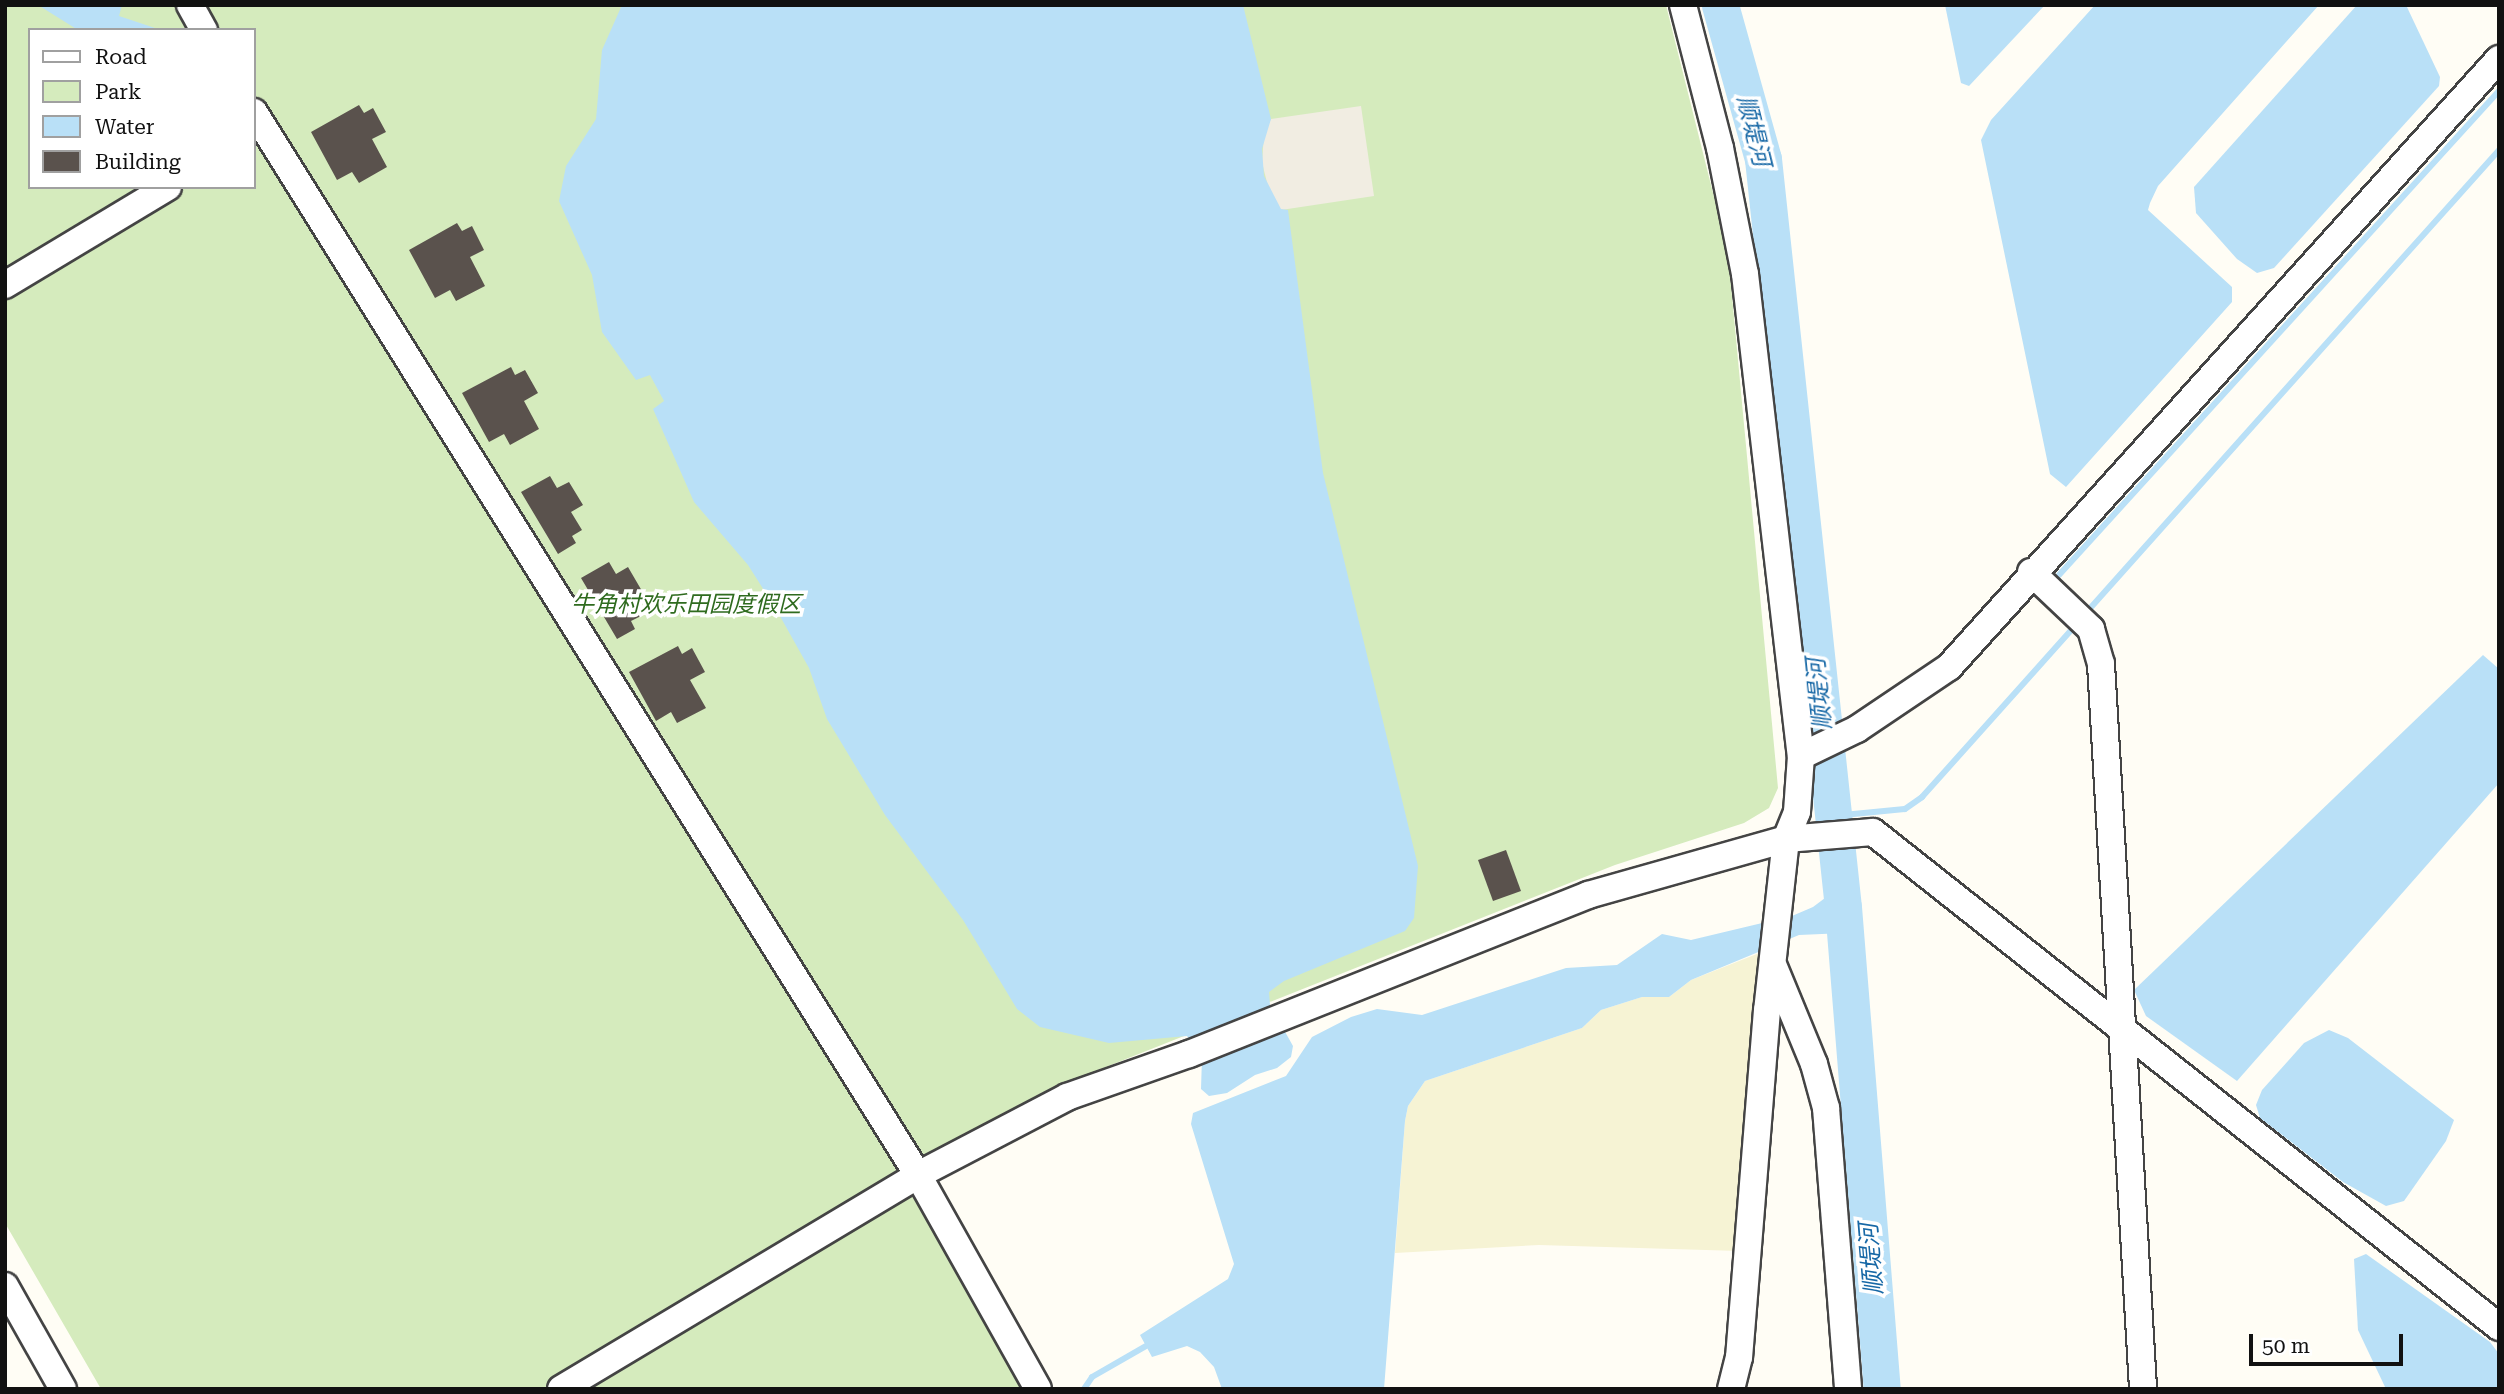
<!DOCTYPE html>
<meta charset="utf-8">
<style>
body{margin:0}
#map{position:relative;width:2504px;height:1394px;overflow:hidden;background:#fffdf5;font-family:"Roboto Serif","Noto Sans SC",serif}
div>[style]{position:absolute}
.farmland>*{inset:0;background:#f6f3d4}
.green>*{inset:0;background:#d5ebbd}
.plaza>*{inset:0;background:#f1ede2}
.water>*{inset:0;background:#b9e0f7}
.stream>*{height:6px;margin:-3px;padding:0 3px;transform-origin:3px;border-radius:3px;background:#b9e0f7}
.river>*{height:37px;margin:-18.5px;padding:0 18.5px;transform-origin:18.5px;border-radius:18.5px;background:#b9e0f7}
.building>*{inset:0;background:#5a524d}
.roads{filter:drop-shadow(2px 0 #444) drop-shadow(-2px 0 #444) drop-shadow(0 2px #444) drop-shadow(0 -2px #444)}
.minor>*{height:26px;margin:-13px;padding:0 13px;transform-origin:13px;border-radius:13px;background:#fff}
span{translate:-50% -50%;white-space:nowrap;text-align:center;line-height:1.15;-webkit-text-stroke:7px #fff;paint-order:stroke}
.park-label{font-size:23px;color:#2f6b1f;font-style:italic}
.water-label{font-size:24px;color:#1768a6;font-style:italic}
.frame{position:absolute;inset:0;border:7px solid #111;pointer-events:none}
.legend{position:absolute;left:28px;top:28px;width:228px;height:161px;box-sizing:border-box;background:#fff;border:2px solid #a0a0a0;margin:0;padding:9px 12px;list-style:none;font-size:21px;color:#111}
.legend li{display:flex;align-items:center;gap:14px;height:35px}
.legend b{width:35px;border:2px solid #a0a0a0}
.scale{position:absolute;left:2249px;top:1334px;width:154px;height:32px;box-sizing:border-box;border:4px solid #111;border-top:0;padding-left:9px;font-size:21px;line-height:24px;white-space:nowrap;color:#111;-webkit-text-stroke:5px #fff;paint-order:stroke}
</style>
<div id="map">
<div class="farmland">
<div style="clip-path:polygon(1767px 950px,1739px 1251px,1539px 1245px,1395px 1253px,1405px 1121px,1408px 1106px,1425px 1081px,1582px 1028px,1601px 1010px,1642px 997px,1669px 997px,1691px 980px)"></div>
</div>
<div class="green">
<div style="clip-path:polygon(evenodd,5px 5px,1666px 5px,1728px 253px,1778px 788px,1769px 808px,1744px 823px,1615px 865px,1058px 1086px,902px 1170px,1025px 1389px,101px 1389px,5px 1223px,5px 5px,30px 30px,254px 30px,254px 187px,30px 187px,30px 30px)"></div>
</div>
<div class="plaza">
<div style="clip-path:polygon(1361px 106px,1374px 196px,1281px 210px,1270px 194px,1262px 163px,1264px 133px,1271px 119px)"></div>
</div>
<div class="water">
<div style="clip-path:polygon(38px 5px,122px 5px,119px 16px,161px 30px,78px 30px)"></div>
<div style="clip-path:polygon(622px 5px,1243px 5px,1271px 119px,1262px 149px,1264px 176px,1281px 209px,1288px 210px,1323px 473px,1418px 866px,1414px 918px,1405px 931px,1284px 981px,1269px 992px,1270px 1005px,1293px 1046px,1291px 1057px,1277px 1068px,1255px 1075px,1227px 1093px,1209px 1096px,1201px 1089px,1202px 1057px,1187px 1036px,1109px 1043px,1040px 1027px,1017px 1009px,963px 920px,885px 815px,827px 719px,809px 668px,776px 609px,748px 565px,694px 502px,653px 409px,664px 401px,650px 375px,636px 380px,602px 332px,592px 275px,559px 201px,566px 166px,596px 119px,602px 50px)"></div>
<div style="clip-path:polygon(1945px 5px,2045px 5px,1969px 86px,1961px 83px)"></div>
<div style="clip-path:polygon(2095px 5px,2319px 5px,2158px 186px,2150px 203px,2148px 210px,2232px 287px,2232px 302px,2066px 487px,2050px 474px,1981px 140px,1991px 120px)"></div>
<div style="clip-path:polygon(2357px 5px,2406px 5px,2440px 77px,2439px 86px,2274px 268px,2257px 273px,2237px 259px,2196px 213px,2194px 187px)"></div>
<div style="clip-path:polygon(2483px 655px,2499px 669px,2499px 783px,2237px 1081px,2146px 1016px,2134px 990px)"></div>
<div style="clip-path:polygon(1841px 886px,1845px 933px,1799px 935px,1691px 980px,1669px 997px,1642px 997px,1601px 1010px,1582px 1028px,1425px 1081px,1408px 1106px,1405px 1121px,1384px 1389px,1222px 1389px,1214px 1367px,1200px 1352px,1187px 1346px,1152px 1357px,1140px 1335px,1228px 1279px,1234px 1264px,1191px 1124px,1193px 1113px,1286px 1076px,1312px 1037px,1351px 1017px,1377px 1009px,1422px 1015px,1566px 968px,1617px 965px,1662px 934px,1691px 940px,1792px 916px,1813px 907px)"></div>
<div style="clip-path:polygon(2329px 1030px,2348px 1038px,2454px 1120px,2446px 1141px,2404px 1201px,2386px 1206px,2343px 1182px,2260px 1118px,2256px 1105px,2262px 1090px,2304px 1043px)"></div>
<div style="clip-path:polygon(2366px 1254px,2490px 1342px,2499px 1354px,2499px 1389px,2386px 1389px,2358px 1330px,2354px 1259px)"></div>
</div>
<div class="stream">
<div style="left:2059px;top:575px;width:654px;rotate:-47.73deg"></div>
<div style="left:2085px;top:614px;width:622px;rotate:-48.26deg"></div>
<div style="left:1833px;top:816px;width:72px;rotate:-5.6deg"></div>
<div style="left:1905px;top:809px;width:21px;rotate:-35deg"></div>
<div style="left:1922px;top:797px;width:231px;rotate:-48.2deg"></div>
<div style="left:1084px;top:1389px;width:14px;rotate:-56deg"></div>
<div style="left:1092px;top:1377px;width:62px;rotate:-29.9deg"></div>
</div>
<div class="river">
<div style="left:1720px;top:5px;width:160px;rotate:74.4deg"></div>
<div style="left:1763px;top:159px;width:752px;rotate:83.9deg"></div>
<div style="left:1843px;top:907px;width:484px;rotate:85.4deg"></div>
</div>
<div class="building">
<div style="clip-path:polygon(359px 105px,364px 113px,373px 108px,386px 132px,372px 139px,387px 167px,359px 183px,352px 172px,337px 180px,311px 132px)"></div>
<div style="clip-path:polygon(457px 223px,462px 231px,472px 226px,484px 250px,470px 257px,485px 286px,456px 301px,450px 290px,435px 298px,409px 250px)"></div>
<div style="clip-path:polygon(511px 367px,515px 375px,525px 370px,538px 393px,524px 401px,539px 429px,510px 445px,504px 434px,489px 442px,462px 393px)"></div>
<div style="clip-path:polygon(550px 476px,557px 488px,569px 482px,583px 505px,571px 512px,582px 530px,572px 536px,576px 543px,558px 554px,521px 492px)"></div>
<div style="clip-path:polygon(609px 562px,616px 574px,628px 567px,642px 591px,630px 597px,641px 616px,631px 621px,635px 629px,617px 639px,581px 578px)"></div>
<div style="clip-path:polygon(678px 646px,682px 654px,692px 648px,705px 672px,690px 680px,706px 708px,677px 723px,671px 712px,656px 721px,629px 672px)"></div>
<div style="clip-path:polygon(1506px 850px,1521px 891px,1493px 901px,1478px 860px)"></div>
</div>
<div class="roads">
<div class="minor">
<div style="left:190px;top:5px;width:29px;rotate:61deg"></div>
<div style="left:1683px;top:5px;width:148px;rotate:75.5deg"></div>
<div style="left:1720px;top:148px;width:128px;rotate:78.8deg"></div>
<div style="left:1745px;top:274px;width:485px;rotate:83.4deg"></div>
<div style="left:1801px;top:756px;width:56px;rotate:94.1deg"></div>
<div style="left:1797px;top:812px;width:29px;rotate:112deg"></div>
<div style="left:1786px;top:839px;width:172px;rotate:96.3deg"></div>
<div style="left:1767px;top:1010px;width:348px;rotate:94.6deg"></div>
<div style="left:1739px;top:1357px;width:33px;rotate:104deg"></div>
<div style="left:254px;top:112px;width:1253px;rotate:58.01deg"></div>
<div style="left:918px;top:1175px;width:245px;rotate:60.7deg"></div>
<div style="left:5px;top:285px;width:190px;rotate:-31deg"></div>
<div style="left:2031px;top:572px;width:83px;rotate:43.5deg"></div>
<div style="left:2091px;top:629px;width:36px;rotate:74deg"></div>
<div style="left:2101px;top:664px;width:726px;rotate:86.68deg"></div>
<div style="left:1801px;top:756px;width:62px;rotate:-25.7deg"></div>
<div style="left:1857px;top:729px;width:111px;rotate:-34deg"></div>
<div style="left:1949px;top:667px;width:820px;rotate:-47.87deg"></div>
<div style="left:1774px;top:967px;width:105px;rotate:67.6deg"></div>
<div style="left:1814px;top:1064px;width:46px;rotate:74.7deg"></div>
<div style="left:1826px;top:1108px;width:282px;rotate:85.5deg"></div>
<div style="left:5px;top:1286px;width:118px;rotate:60.6deg"></div>
<div style="left:561px;top:1389px;width:416px;rotate:-30.9deg"></div>
<div style="left:918px;top:1175px;width:168px;rotate:-27.6deg"></div>
<div style="left:1067px;top:1097px;width:129px;rotate:-19.4deg"></div>
<div style="left:1189px;top:1054px;width:430px;rotate:-21.7deg"></div>
<div style="left:1588px;top:895px;width:206px;rotate:-15.8deg"></div>
<div style="left:1786px;top:839px;width:87px;rotate:-4.6deg"></div>
<div style="left:1873px;top:832px;width:798px;rotate:38.33deg"></div>
</div>
</div>
<div class="park-label">
<span style="left:686px;top:605px">牛角村欢乐田园度假区</span>
</div>
<div class="water-label">
<span style="left:1753px;top:131px;rotate:76deg">顺堤河</span>
<span style="left:1820px;top:694px;rotate:-96deg">顺堤河</span>
<span style="left:1872px;top:1259px;rotate:-95deg">顺堤河</span>
</div>
<div class="frame"></div>
<ul class="legend">
<li><b style="height:9px;background:#fff"></b>Road</li>
<li><b style="height:19px;background:#d5ebbd"></b>Park</li>
<li><b style="height:19px;background:#b9e0f7"></b>Water</li>
<li><b style="height:19px;background:#5a524d"></b>Building</li>
</ul>
<div class="scale">50 m</div>
</div>
